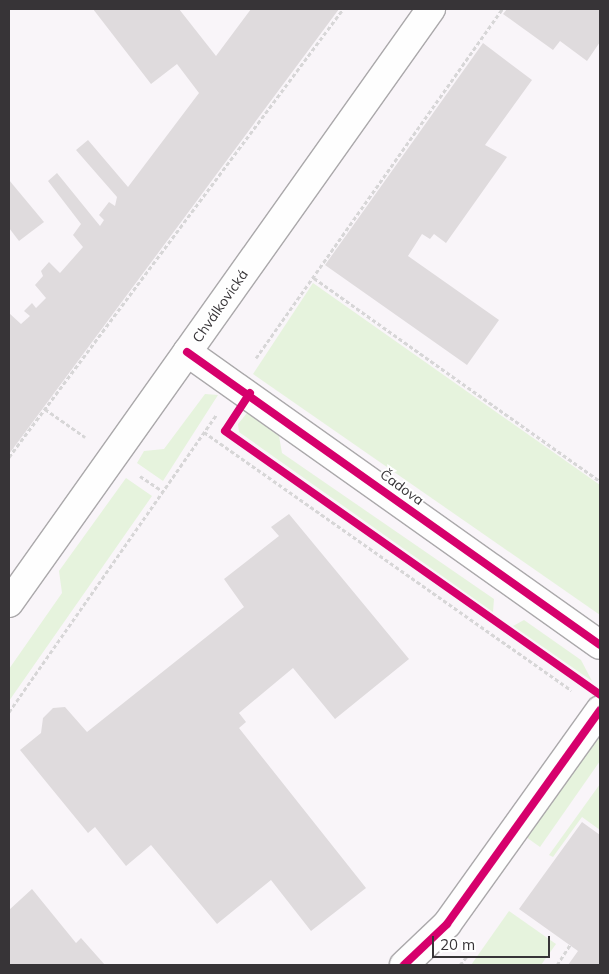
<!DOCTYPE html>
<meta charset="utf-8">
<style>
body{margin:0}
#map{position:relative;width:609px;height:974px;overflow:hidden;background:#f9f5f9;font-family:Mulish,sans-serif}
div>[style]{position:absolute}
.green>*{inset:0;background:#e6f3dd}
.building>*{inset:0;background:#dfdbdd}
.path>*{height:3px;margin-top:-1.5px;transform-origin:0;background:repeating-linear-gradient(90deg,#d7d6d7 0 4px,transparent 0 6.5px)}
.roads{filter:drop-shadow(1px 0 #aba9ab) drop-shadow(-1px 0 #aba9ab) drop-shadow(0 1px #aba9ab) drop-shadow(0 -1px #aba9ab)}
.minor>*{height:28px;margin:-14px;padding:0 14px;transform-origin:14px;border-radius:14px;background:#fefefe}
.primary>*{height:28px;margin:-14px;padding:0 14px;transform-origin:14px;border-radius:14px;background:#fefefe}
.cycleway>*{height:8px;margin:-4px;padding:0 4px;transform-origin:4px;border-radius:4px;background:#d6006c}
span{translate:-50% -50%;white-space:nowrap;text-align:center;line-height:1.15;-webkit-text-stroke:4px #fff;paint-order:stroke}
.street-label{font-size:14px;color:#373437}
.frame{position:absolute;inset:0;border:10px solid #373437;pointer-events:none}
.scale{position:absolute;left:432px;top:936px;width:118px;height:22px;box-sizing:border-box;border:2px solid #373437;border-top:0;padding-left:6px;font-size:15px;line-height:18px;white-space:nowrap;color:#373437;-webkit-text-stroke:4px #fff;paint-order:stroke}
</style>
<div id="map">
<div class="green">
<div style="clip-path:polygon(313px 283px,600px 485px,600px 615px,253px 374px)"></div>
<div style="clip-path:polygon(205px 394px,218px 395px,163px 481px,137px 463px,144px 451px,164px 449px)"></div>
<div style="clip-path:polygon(247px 413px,279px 436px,282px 453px,494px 599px,493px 612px,239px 432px,238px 424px)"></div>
<div style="clip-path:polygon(126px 478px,152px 496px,9px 701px,9px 669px,62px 593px,59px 571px)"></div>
<div style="clip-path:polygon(524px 620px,581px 660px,592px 681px,513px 626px)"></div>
<div style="clip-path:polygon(600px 735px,600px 761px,540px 847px,526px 837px)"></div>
<div style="clip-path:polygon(600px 784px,600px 830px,582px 817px,553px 857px,549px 855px)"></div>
<div style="clip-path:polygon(509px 911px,556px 944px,541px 965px,471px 965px)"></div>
</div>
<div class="building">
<div style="clip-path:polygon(93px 9px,179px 9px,216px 56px,251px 9px,339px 9px,9px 454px,9px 313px,21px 324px,30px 316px,24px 311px,32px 303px,36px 308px,46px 298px,35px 285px,43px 276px,41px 271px,49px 262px,60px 273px,83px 247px,73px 235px,81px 224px,48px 181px,57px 173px,100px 226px,104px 220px,99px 215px,109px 202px,115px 206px,117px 197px,76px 150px,88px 140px,128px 187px,199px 93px,177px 64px,151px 84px)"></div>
<div style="clip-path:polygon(507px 9px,600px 9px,600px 42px,587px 61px,560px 41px,553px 50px,503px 14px)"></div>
<div style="clip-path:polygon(483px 43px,532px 80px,485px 145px,507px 157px,446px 243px,434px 234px,430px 239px,422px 234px,408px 256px,499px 320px,467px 365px,325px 265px)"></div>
<div style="clip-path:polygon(9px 180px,44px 222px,19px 241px,9px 228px)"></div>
<div style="clip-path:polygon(289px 514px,409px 659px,335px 719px,293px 668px,239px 713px,246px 722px,239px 728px,366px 888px,311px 931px,271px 880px,217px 924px,151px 845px,126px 866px,95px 827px,88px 833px,20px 750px,41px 733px,43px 718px,53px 708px,65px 707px,87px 732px,244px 607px,224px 579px,279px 536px,271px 527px)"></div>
<div style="clip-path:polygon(582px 822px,600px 835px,600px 965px,568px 965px,578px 951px,519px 909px)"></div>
<div style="clip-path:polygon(32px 889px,76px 943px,81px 938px,105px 965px,10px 965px,9px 910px)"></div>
</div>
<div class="path">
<div style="left:314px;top:278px;width:351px;rotate:35.4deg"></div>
<div style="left:256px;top:358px;width:427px;rotate:-54.8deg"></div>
<div style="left:45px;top:409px;width:49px;rotate:35deg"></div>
<div style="left:204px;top:432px;width:449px;rotate:35.1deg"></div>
<div style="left:9px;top:457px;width:559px;rotate:-53.29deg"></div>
<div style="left:140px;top:476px;width:27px;rotate:34deg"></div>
<div style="left:9px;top:712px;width:362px;rotate:-55.1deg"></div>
<div style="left:460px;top:965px;width:11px;rotate:-52deg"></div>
<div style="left:557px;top:965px;width:24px;rotate:-57deg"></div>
</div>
<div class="roads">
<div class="minor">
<div style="left:187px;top:352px;width:506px;rotate:35.35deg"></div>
<div style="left:404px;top:965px;width:59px;rotate:-43.6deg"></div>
<div style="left:447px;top:924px;width:263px;rotate:-54.4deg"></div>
</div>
<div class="primary">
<div style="left:9px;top:603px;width:729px;rotate:-54.61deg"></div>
</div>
</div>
<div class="cycleway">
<div style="left:187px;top:352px;width:506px;rotate:35.35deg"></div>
<div style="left:250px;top:393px;width:45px;rotate:123.3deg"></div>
<div style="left:225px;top:431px;width:459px;rotate:35.1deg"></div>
<div style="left:404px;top:965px;width:59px;rotate:-43.6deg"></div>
<div style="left:447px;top:924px;width:263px;rotate:-54.4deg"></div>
</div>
<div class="street-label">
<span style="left:220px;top:306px;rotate:-55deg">Chválkovická</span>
<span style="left:402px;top:487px;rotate:36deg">Čadova</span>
</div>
<div class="frame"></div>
<div class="scale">20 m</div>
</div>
